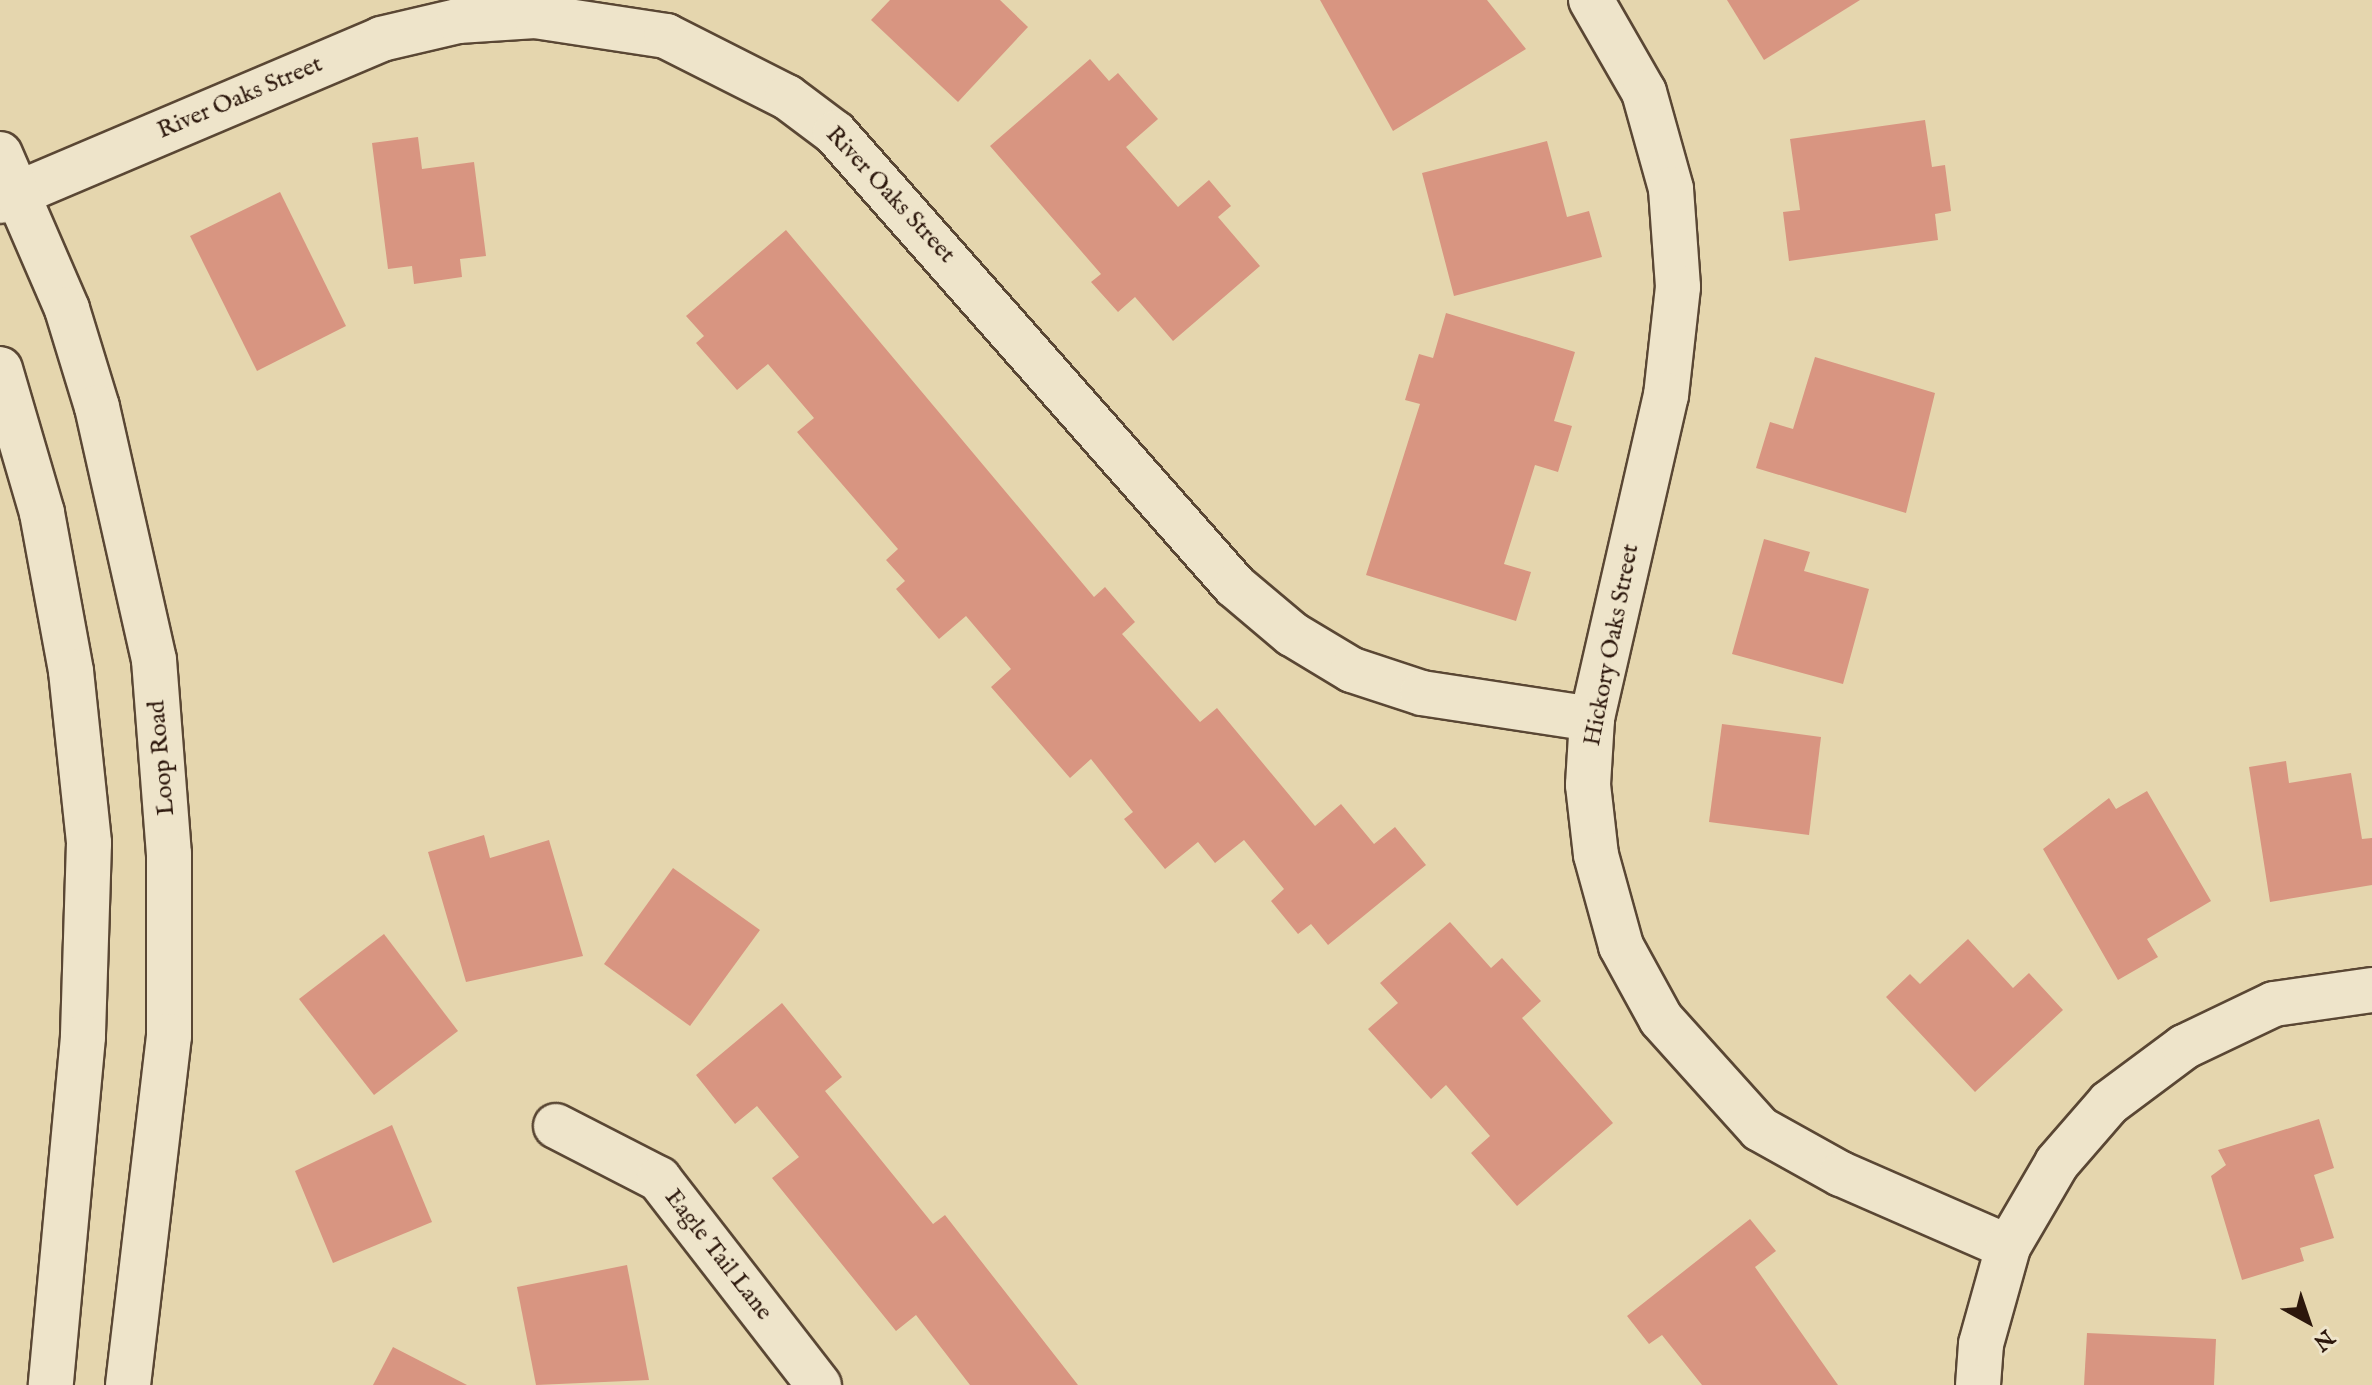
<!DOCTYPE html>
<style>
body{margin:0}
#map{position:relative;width:2372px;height:1385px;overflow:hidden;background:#e5d6ae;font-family:"IM FELL English",serif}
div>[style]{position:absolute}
.building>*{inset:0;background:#d89581}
.roads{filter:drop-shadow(2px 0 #5a4734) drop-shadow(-2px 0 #5a4734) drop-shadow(0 2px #5a4734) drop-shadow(0 -2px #5a4734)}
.street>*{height:44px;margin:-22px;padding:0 22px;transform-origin:22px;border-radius:22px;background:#eee4ca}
.secondary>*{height:44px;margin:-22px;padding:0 22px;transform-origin:22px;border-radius:22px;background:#eee4ca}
span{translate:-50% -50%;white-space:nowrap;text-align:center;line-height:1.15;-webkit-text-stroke:6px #eee4ca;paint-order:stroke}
.street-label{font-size:24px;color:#2c170c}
.north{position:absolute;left:2268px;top:1281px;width:80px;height:80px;-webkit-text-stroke:6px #eee4ca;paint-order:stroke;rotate:140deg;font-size:22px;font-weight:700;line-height:32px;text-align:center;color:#2c170c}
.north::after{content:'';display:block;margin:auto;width:28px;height:36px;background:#2c170c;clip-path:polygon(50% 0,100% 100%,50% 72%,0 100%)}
</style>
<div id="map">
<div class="building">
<div style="clip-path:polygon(890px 0,1000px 0,1028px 27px,958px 102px,871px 20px)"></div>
<div style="clip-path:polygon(1320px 0,1487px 0,1526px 49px,1393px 131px)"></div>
<div style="clip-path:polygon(1727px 0,1860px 0,1764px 60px)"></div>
<div style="clip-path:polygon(1090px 59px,1109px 81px,1118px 73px,1158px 119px,1126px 147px,1178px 207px,1209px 180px,1231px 206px,1218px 217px,1260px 266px,1173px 341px,1135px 297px,1118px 312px,1091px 282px,1101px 274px,990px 146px)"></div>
<div style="clip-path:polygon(1925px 120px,1932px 167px,1945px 165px,1951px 211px,1935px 214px,1938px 240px,1789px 261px,1783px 212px,1800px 210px,1790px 139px)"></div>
<div style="clip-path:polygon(418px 137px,422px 169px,474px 162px,486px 256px,460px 259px,462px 277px,414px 284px,412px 266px,388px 269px,372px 143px)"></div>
<div style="clip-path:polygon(1547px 141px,1567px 217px,1589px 211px,1602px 257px,1454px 296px,1422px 173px)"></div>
<div style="clip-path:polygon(280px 192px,346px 326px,257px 371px,190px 236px)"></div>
<div style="clip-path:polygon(786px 230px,1094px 597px,1105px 587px,1135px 622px,1122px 634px,1200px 722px,1217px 708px,1315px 826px,1341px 804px,1374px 844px,1395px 827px,1426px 865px,1328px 945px,1311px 924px,1298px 934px,1271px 901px,1284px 889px,1244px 840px,1215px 863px,1198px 842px,1165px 869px,1124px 819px,1133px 812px,1091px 759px,1070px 778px,991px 687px,1011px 669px,966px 616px,939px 639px,896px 589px,905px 581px,886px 560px,898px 549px,797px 432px,814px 418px,768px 364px,737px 390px,696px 343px,704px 336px,686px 316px)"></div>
<div style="clip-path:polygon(1446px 313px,1575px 352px,1554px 421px,1572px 426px,1558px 472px,1535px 465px,1504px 564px,1531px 572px,1516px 621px,1366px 575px,1420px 404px,1405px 400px,1419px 354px,1433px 358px)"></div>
<div style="clip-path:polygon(1815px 357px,1935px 393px,1906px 513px,1756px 468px,1770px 422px,1793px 429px)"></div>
<div style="clip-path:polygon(1764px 539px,1810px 552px,1804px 571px,1869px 589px,1843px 684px,1732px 654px)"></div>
<div style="clip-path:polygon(1722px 724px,1821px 737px,1809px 835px,1709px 822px)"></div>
<div style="clip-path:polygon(2286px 761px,2289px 783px,2351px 773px,2362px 839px,2372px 838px,2372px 885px,2270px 902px,2249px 767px)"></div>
<div style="clip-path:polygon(2147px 791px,2211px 901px,2147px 939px,2158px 957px,2118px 980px,2043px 849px,2109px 798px,2116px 809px)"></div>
<div style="clip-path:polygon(484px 835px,490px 858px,549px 840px,583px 956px,466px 982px,428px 852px)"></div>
<div style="clip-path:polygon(673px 868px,760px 930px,690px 1026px,604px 964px)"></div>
<div style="clip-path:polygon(1450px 922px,1491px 968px,1502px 958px,1541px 1001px,1522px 1018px,1613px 1123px,1517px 1206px,1471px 1153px,1490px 1136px,1446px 1085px,1431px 1099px,1368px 1029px,1398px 1003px,1380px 983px)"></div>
<div style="clip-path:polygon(384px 934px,458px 1031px,374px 1095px,299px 999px)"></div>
<div style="clip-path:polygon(1968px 939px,2013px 988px,2029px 973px,2063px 1010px,1975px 1092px,1886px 997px,1910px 974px,1920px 984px)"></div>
<div style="clip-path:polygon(782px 1003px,842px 1077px,825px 1091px,933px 1224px,945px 1215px,1078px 1385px,970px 1385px,916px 1315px,896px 1331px,772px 1178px,799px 1157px,757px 1106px,735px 1124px,696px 1075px)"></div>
<div style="clip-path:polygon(2319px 1119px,2334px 1168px,2314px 1175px,2334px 1238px,2300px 1248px,2304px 1261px,2242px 1280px,2211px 1176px,2226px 1165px,2218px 1150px)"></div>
<div style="clip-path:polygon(392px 1125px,432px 1222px,333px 1263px,295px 1171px)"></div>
<div style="clip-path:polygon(1750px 1219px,1776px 1251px,1755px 1267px,1838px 1385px,1702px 1385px,1662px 1335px,1649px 1344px,1627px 1316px)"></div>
<div style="clip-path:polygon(627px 1265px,649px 1380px,536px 1385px,517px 1287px)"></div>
<div style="clip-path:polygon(2087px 1333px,2216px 1339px,2214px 1385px,2084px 1385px)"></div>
<div style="clip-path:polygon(393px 1347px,467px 1385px,373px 1385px)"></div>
</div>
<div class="roads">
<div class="street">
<div style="left:1591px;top:0;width:106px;rotate:60.1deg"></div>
<div style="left:1644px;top:92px;width:101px;rotate:74.4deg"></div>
<div style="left:1671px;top:189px;width:98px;rotate:85.9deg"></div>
<div style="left:1678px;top:287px;width:109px;rotate:96.3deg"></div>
<div style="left:1666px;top:395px;width:332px;rotate:102.9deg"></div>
<div style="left:1592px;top:719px;width:66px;rotate:93.5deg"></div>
<div style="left:1588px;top:785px;width:70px;rotate:83.5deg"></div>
<div style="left:1596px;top:855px;width:94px;rotate:74.6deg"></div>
<div style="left:1621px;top:946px;width:83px;rotate:61.3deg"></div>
<div style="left:1661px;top:1019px;width:148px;rotate:48deg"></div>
<div style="left:1760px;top:1129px;width:93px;rotate:29.1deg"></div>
<div style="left:1841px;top:1174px;width:182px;rotate:23.6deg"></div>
<div style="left:0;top:201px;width:414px;rotate:-23deg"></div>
<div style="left:381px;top:39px;width:79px;rotate:-13.2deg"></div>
<div style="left:458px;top:21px;width:77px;rotate:-3.7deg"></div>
<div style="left:535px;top:16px;width:133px;rotate:8.7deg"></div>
<div style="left:666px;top:36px;width:136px;rotate:26.8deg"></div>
<div style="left:787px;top:97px;width:60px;rotate:36.9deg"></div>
<div style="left:835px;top:133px;width:604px;rotate:48.56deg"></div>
<div style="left:1235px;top:586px;width:75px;rotate:40.1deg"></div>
<div style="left:1292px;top:634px;width:70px;rotate:31deg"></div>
<div style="left:1352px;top:670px;width:74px;rotate:18.2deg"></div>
<div style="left:1422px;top:693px;width:172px;rotate:8.7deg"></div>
<div style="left:556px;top:1126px;width:116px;rotate:27.2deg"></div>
<div style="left:659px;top:1179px;width:261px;rotate:52.2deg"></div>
<div style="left:1978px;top:1385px;width:41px;rotate:-85.8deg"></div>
<div style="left:1981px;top:1344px;width:101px;rotate:-74.4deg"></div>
<div style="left:2008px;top:1247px;width:97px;rotate:-59.7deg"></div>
<div style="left:2057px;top:1163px;width:79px;rotate:-49.1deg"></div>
<div style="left:2109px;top:1103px;width:94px;rotate:-36.7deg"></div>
<div style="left:2184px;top:1047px;width:100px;rotate:-25.5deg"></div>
<div style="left:2274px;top:1004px;width:99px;rotate:-8.1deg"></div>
</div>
<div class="secondary">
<div style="left:0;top:154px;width:169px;rotate:66.6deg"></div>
<div style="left:67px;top:309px;width:102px;rotate:73deg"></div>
<div style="left:97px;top:407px;width:259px;rotate:77.3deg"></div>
<div style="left:154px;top:660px;width:195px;rotate:85.6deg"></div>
<div style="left:169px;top:854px;width:182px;rotate:90deg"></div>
<div style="left:169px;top:1036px;width:351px;rotate:96.7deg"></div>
<div style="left:0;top:369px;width:150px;rotate:73.7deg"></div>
<div style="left:42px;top:513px;width:161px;rotate:79.6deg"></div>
<div style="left:71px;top:671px;width:173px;rotate:84deg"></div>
<div style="left:89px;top:843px;width:194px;rotate:91.8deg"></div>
<div style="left:83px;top:1037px;width:349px;rotate:95.3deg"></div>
</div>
</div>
<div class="street-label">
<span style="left:240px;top:98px;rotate:-23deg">River Oaks Street</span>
<span style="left:890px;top:195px;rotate:47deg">River Oaks Street</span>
<span style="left:1612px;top:645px;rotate:-79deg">Hickory Oaks Street</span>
<span style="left:162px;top:758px;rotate:-95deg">Loop Road</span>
<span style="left:718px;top:1255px;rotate:52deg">Eagle Tail Lane</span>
</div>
<div class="north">N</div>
</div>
